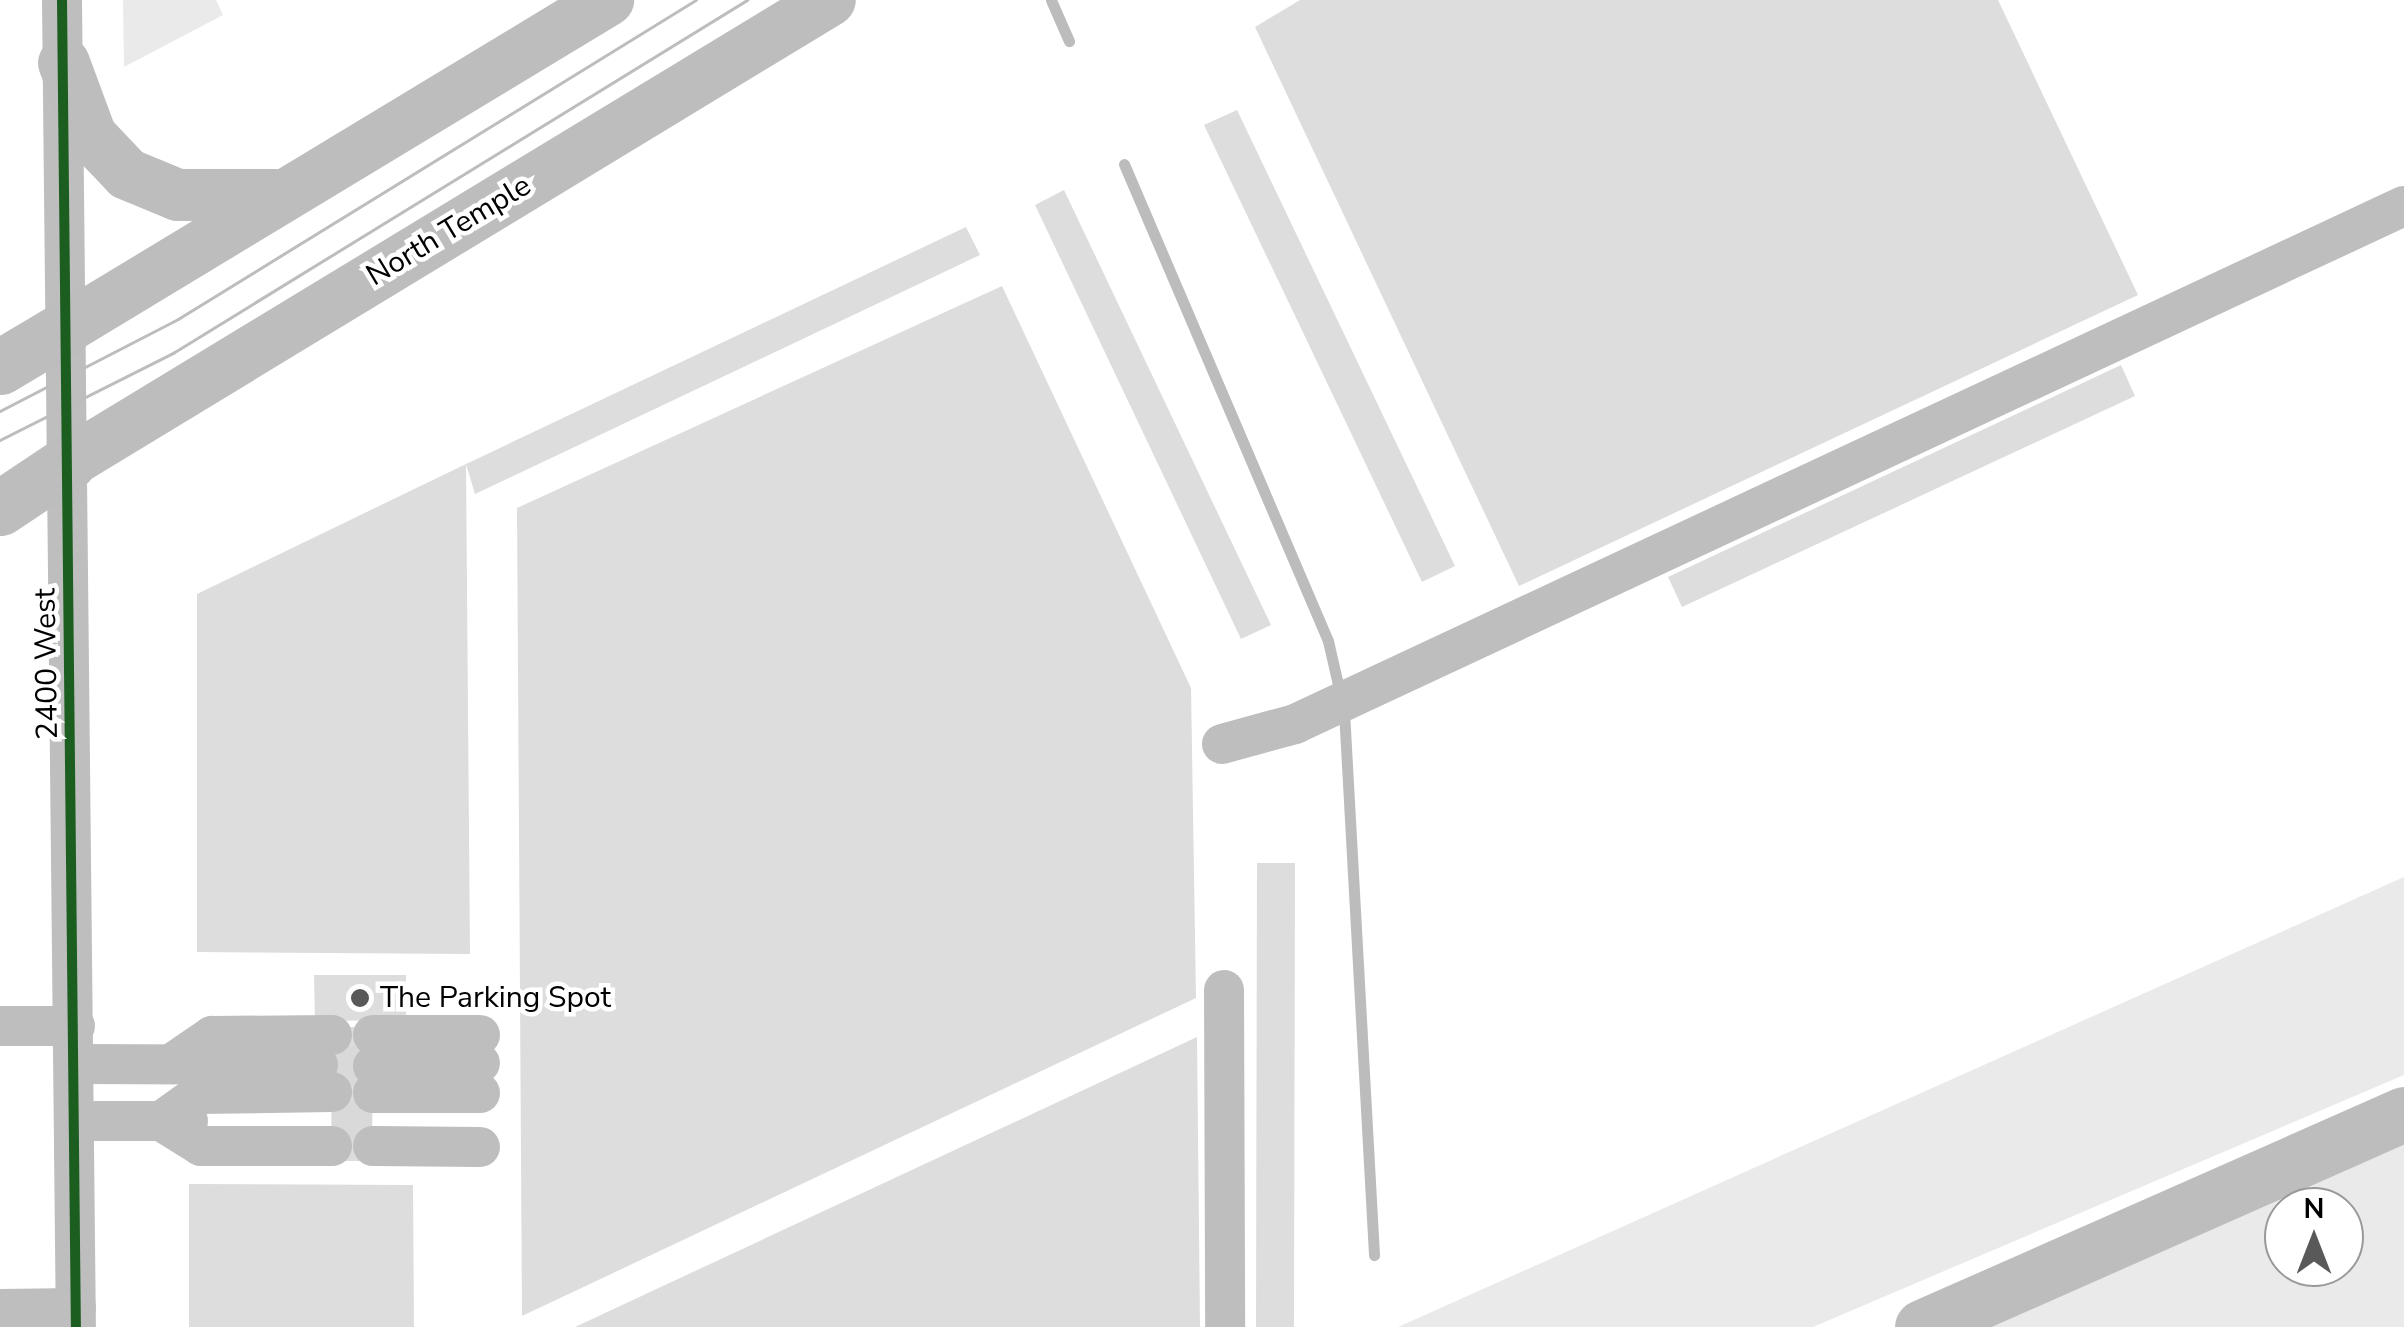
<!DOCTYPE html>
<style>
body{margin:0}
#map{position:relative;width:2404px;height:1327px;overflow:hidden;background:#fff;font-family:"Nunito Sans",sans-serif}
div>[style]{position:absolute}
.green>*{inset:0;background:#eaeaea}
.stream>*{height:11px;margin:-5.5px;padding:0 5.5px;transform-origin:5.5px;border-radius:5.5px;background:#bcbcbc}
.building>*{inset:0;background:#ddd}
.minor-tunnel>*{height:40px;margin-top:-20px;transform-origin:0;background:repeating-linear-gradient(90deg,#d9d9d9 0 40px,transparent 0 60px)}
.minor>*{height:40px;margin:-20px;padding:0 20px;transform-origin:20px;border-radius:20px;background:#bebebe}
.major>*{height:52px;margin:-26px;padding:0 26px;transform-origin:26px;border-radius:26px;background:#bdbdbd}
.highway>*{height:55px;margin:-27.5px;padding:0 27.5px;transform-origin:27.5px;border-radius:27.5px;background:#bdbdbd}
.tram>*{height:2.5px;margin:-1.25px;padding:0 1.25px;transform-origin:1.25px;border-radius:1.25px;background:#bdbdbd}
.cycleway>*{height:10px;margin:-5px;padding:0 5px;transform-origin:5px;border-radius:5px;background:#1b5e20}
.dots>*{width:28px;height:28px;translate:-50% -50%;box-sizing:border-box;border:5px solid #fff;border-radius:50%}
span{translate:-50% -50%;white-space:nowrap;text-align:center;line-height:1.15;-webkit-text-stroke:9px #fff;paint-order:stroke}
.street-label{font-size:30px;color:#000}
.poi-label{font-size:30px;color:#000}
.left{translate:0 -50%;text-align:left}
.north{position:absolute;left:2264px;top:1187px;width:100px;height:100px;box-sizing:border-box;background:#fff;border:2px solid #999;border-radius:50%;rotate:0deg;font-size:28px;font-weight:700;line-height:40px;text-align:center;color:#000}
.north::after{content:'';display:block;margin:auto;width:35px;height:45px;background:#595959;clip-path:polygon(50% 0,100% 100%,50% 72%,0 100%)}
</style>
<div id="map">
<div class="green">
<div style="clip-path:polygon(123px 0,216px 0,223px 15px,124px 67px)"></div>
<div style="clip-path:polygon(2404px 877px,2404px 1075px,1813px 1327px,1398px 1327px)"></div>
<div style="clip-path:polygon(evenodd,2404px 1145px,2404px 1327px,1975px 1327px,2081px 1282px,2404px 1145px,2284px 1207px,2344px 1207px,2344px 1267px,2284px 1267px,2284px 1207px)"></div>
</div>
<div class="stream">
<div style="left:1051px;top:0;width:45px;rotate:66.3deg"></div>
<div style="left:1124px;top:164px;width:519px;rotate:66.84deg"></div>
<div style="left:1328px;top:641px;width:53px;rotate:77deg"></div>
<div style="left:1344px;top:711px;width:545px;rotate:86.84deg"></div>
</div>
<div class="building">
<div style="clip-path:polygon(1300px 0,1998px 0,2138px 295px,1519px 586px,1255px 27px)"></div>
<div style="clip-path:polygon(1237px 110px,1455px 566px,1422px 582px,1204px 125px)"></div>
<div style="clip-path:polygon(1064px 190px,1271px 625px,1241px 639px,1035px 205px)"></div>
<div style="clip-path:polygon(966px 227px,980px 255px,475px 494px,466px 464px,470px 954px,197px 952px,197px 594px,466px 464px)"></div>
<div style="clip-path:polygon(1002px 286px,1191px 688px,1196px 998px,522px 1316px,517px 508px)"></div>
<div style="clip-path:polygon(2121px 365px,2135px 396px,1682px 607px,1668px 577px)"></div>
<div style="clip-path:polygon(1257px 863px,1295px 863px,1294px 1327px,1256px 1327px)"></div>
<div style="clip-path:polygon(314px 975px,406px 975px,406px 1020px,315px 1021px)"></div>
<div style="clip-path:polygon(332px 1027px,373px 1027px,372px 1161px,331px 1161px)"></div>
<div style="clip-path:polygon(1197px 1037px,1200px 1327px,575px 1327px)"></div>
<div style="clip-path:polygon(189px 1184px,413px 1185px,414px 1327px,189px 1327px)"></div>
</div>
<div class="minor-tunnel">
<div style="left:332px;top:1066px;width:41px"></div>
<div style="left:332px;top:1121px;width:41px;rotate:-1.4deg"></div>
</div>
<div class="minor">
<div style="left:62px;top:0;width:1327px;rotate:89.4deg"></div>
<div style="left:1222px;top:744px;width:76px;rotate:-15.3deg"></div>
<div style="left:1295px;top:724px;width:1224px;rotate:-25.04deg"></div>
<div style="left:1224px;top:990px;width:337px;rotate:89.8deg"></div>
<div style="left:0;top:1026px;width:75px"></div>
<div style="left:373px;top:1035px;width:107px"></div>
<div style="left:76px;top:1064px;width:242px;rotate:0.2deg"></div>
<div style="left:171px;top:1064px;width:50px;rotate:-34.3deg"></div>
<div style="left:212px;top:1036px;width:120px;rotate:-0.5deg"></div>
<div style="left:373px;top:1066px;width:107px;rotate:-1.6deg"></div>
<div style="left:332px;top:1092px;width:133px;rotate:179.1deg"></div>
<div style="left:199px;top:1094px;width:47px;rotate:144.6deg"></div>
<div style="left:161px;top:1121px;width:47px;rotate:32deg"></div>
<div style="left:201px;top:1146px;width:131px"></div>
<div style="left:373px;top:1093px;width:107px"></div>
<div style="left:77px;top:1121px;width:111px"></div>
<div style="left:373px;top:1146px;width:107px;rotate:0.5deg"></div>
<div style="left:0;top:1309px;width:76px;rotate:-0.8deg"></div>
</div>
<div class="major">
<div style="left:64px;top:63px;width:78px;rotate:69.7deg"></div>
<div style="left:91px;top:136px;width:52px;rotate:46.5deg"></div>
<div style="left:127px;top:174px;width:55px;rotate:22.4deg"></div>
<div style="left:178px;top:195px;width:99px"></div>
<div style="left:64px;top:329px;width:636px;rotate:-31.16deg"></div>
<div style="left:69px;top:462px;width:890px;rotate:-31.26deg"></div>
</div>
<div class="highway">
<div style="left:0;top:367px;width:74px;rotate:-30.7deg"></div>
<div style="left:0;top:508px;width:83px;rotate:-33.7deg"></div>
<div style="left:1922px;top:1327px;width:527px;rotate:-23.84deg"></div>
</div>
<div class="tram">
<div style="left:0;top:411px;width:200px;rotate:-27.3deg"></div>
<div style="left:178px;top:319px;width:608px;rotate:-31.63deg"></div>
<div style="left:0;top:440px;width:194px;rotate:-26.7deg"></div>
<div style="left:173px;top:353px;width:674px;rotate:-31.59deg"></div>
</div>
<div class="cycleway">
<div style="left:62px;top:0;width:1327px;rotate:89.4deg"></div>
</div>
<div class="dots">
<div style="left:360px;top:998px;background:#595959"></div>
</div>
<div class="street-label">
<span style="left:449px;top:231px;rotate:-31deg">North Temple</span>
<span style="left:47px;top:664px;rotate:-91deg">2400 West</span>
</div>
<div class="poi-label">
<span class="left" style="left:380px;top:998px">The Parking Spot</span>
</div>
<div class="north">N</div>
</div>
